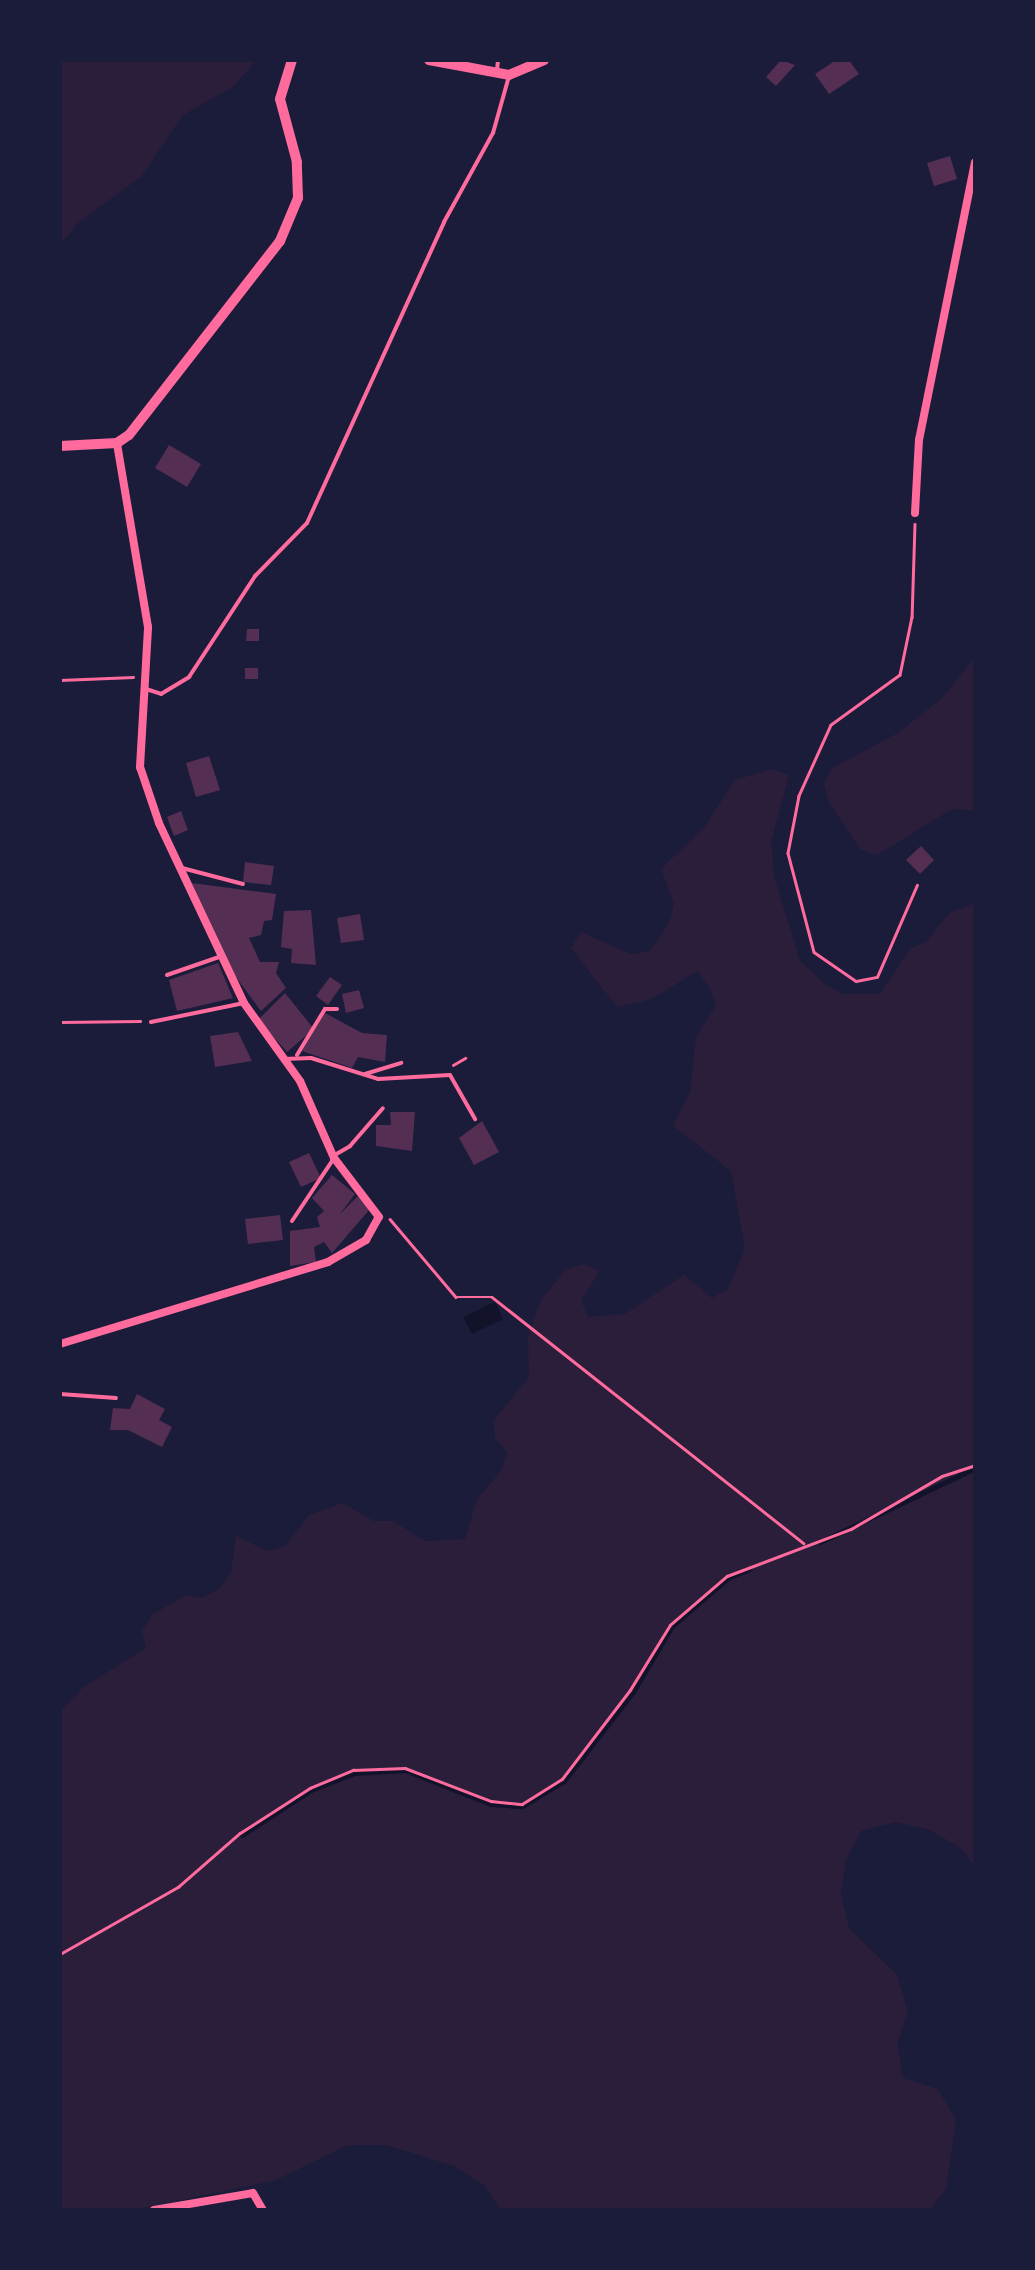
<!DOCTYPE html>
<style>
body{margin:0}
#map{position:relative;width:1035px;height:2270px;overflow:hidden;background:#1b1b3a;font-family:Quicksand,sans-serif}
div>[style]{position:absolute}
.green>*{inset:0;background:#2a1e3b}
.water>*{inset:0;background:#12122b}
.stream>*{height:5px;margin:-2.5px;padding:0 2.5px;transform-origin:2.5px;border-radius:2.5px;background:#12122b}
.building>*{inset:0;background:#542f53}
.path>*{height:2.5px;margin:-1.25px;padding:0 1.25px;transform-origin:1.25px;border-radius:1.25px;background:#ff6b9d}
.service>*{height:4px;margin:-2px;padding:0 2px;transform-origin:2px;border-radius:2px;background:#ff6b9d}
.minor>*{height:8px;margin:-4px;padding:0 4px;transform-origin:4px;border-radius:4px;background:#ff6b9d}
.secondary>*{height:10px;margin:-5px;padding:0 5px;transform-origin:5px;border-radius:5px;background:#ff6b9d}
span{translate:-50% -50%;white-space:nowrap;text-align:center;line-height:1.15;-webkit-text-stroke:8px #1b1b3a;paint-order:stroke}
.frame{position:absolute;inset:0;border:62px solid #1b1b3a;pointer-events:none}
</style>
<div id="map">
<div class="green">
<div style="clip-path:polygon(60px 60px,257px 60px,233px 87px,183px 115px,141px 177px,79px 222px,60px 245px)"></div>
<div style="clip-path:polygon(975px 657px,975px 811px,952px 809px,877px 855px,860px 849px,829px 802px,824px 785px,832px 768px,898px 733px,942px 698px)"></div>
<div style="clip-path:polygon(771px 769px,789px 775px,771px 842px,774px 876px,800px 961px,826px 985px,843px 994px,880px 994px,910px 949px,926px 942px,949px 913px,975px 903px,975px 1866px,962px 1849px,930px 1830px,896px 1822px,861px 1831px,846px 1860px,841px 1895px,849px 1928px,897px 1975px,908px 2012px,897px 2044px,903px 2078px,938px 2089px,956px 2120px,946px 2189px,930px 2210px,501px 2210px,485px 2186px,454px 2166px,386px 2145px,348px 2145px,276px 2180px,134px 2210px,60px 2210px,60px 1712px,82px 1688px,146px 1648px,142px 1630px,153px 1614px,186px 1595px,203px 1598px,220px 1588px,231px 1573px,236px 1536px,268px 1551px,285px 1546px,309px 1515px,342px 1503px,374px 1521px,393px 1521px,425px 1541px,465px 1539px,477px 1499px,501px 1471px,507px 1452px,495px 1438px,494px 1420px,529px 1377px,528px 1338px,540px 1301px,566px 1269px,583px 1264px,600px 1271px,581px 1300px,588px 1317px,625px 1314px,684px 1275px,712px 1298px,728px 1289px,745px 1249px,731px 1171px,673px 1126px,690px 1092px,696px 1037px,716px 1005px,709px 986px,697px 971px,652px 999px,617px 1007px,571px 948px,581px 932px,631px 954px,650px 951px,670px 921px,674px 903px,661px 869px,705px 826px,735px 780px)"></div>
</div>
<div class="water">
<div style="clip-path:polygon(495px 1302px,503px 1319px,472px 1334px,463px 1317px)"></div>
</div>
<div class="stream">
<div style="left:820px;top:1542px;width:172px;rotate:-25.5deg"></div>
<div style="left:242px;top:1835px;width:82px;rotate:-33.1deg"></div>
<div style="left:311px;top:1790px;width:46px;rotate:-21.6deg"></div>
<div style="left:354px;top:1773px;width:51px;rotate:-3.4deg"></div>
<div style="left:405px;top:1770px;width:92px;rotate:21.6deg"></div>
<div style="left:491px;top:1804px;width:31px;rotate:4deg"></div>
<div style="left:522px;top:1806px;width:49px;rotate:-30.8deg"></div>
<div style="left:564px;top:1781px;width:113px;rotate:-52.2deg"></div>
<div style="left:633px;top:1692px;width:77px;rotate:-59.4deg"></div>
<div style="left:672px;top:1626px;width:74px;rotate:-40.6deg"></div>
<div style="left:728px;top:1578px;width:23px;rotate:-23deg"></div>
</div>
<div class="building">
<div style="clip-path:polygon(781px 60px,795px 65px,776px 86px,766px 77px)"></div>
<div style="clip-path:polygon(836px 60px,849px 60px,859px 74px,829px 94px,815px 74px)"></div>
<div style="clip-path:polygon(950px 156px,957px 179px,934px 186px,927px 163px)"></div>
<div style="clip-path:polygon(169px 445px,201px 464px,187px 487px,155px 468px)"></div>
<div style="clip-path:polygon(247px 629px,259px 629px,259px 641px,246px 641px)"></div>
<div style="clip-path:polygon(245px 668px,258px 668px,258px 679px,245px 679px)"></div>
<div style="clip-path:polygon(209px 756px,220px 790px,196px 797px,186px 763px)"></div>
<div style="clip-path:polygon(181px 811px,188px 830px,174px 836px,167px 817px)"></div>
<div style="clip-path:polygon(921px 846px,934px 860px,920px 874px,906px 860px)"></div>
<div style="clip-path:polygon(245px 862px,274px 866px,271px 885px,243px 882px)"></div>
<div style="clip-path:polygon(192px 883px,276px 894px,272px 920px,264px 921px,261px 935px,249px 938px,260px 962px,279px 962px,276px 973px,286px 988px,261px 1011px,222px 958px)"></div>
<div style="clip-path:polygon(311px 910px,316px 965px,291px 963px,292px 949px,281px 947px,284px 911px)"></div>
<div style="clip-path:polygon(360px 914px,364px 940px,341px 943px,337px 918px)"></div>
<div style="clip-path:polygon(218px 963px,233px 998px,177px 1011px,169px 980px)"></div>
<div style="clip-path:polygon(330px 977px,342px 985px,328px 1005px,316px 996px)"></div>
<div style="clip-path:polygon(359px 990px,364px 1008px,346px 1013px,342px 994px)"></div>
<div style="clip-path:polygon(285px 993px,314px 1029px,287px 1052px,258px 1020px)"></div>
<div style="clip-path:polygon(325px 1013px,362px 1033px,387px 1035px,385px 1062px,358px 1057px,352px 1068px,302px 1051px)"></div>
<div style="clip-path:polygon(238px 1032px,252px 1061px,215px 1067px,210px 1036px)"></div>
<div style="clip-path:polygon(390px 1112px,415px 1112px,412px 1151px,376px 1146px,376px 1125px,391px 1125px)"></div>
<div style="clip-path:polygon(482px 1121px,499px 1152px,474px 1165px,459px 1138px)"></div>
<div style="clip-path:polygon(309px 1153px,321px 1178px,301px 1187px,289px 1162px)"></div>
<div style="clip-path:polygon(332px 1175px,355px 1194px,339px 1215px,358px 1196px,370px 1209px,332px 1253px,324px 1242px,314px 1247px,316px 1262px,290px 1266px,290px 1231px,320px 1227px,317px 1217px,324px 1211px,312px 1198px)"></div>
<div style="clip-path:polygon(280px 1215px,283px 1240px,248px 1244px,245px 1219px)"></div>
<div style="clip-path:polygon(137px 1394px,165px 1409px,159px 1420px,172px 1427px,162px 1447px,128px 1430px,110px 1430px,113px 1408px,130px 1409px)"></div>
</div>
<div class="path">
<div style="left:915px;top:524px;width:93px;rotate:91.8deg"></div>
<div style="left:912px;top:617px;width:59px;rotate:101.7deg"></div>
<div style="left:900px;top:675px;width:85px;rotate:144.1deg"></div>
<div style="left:831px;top:725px;width:78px;rotate:114.3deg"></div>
<div style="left:799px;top:796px;width:58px;rotate:100.9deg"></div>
<div style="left:788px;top:853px;width:102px;rotate:75.3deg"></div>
<div style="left:814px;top:952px;width:51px;rotate:34.6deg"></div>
<div style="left:856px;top:981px;width:21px;rotate:-11deg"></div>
<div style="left:877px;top:977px;width:100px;rotate:-66.5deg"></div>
<div style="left:60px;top:680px;width:73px;rotate:-2.4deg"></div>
<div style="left:60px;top:1022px;width:80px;rotate:-0.7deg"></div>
<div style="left:453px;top:1065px;width:14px;rotate:-30deg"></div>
<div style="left:390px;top:1219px;width:102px;rotate:49.8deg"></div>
<div style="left:456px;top:1297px;width:36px"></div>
<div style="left:492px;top:1297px;width:397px;rotate:38.3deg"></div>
<div style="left:60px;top:1954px;width:136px;rotate:-29.6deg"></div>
<div style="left:178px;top:1887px;width:82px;rotate:-41.1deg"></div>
<div style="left:240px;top:1833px;width:83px;rotate:-32.7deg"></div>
<div style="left:310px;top:1788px;width:47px;rotate:-22.7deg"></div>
<div style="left:353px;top:1770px;width:52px;rotate:-2.2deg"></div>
<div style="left:405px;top:1768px;width:92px;rotate:21deg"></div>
<div style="left:491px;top:1801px;width:31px;rotate:6deg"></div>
<div style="left:522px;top:1804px;width:47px;rotate:-32deg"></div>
<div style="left:562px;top:1779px;width:112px;rotate:-52.6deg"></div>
<div style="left:630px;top:1690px;width:76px;rotate:-58.4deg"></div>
<div style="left:670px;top:1625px;width:75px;rotate:-40.7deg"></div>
<div style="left:727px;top:1576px;width:133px;rotate:-20.8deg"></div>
<div style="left:851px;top:1529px;width:105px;rotate:-30.2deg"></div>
<div style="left:942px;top:1476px;width:35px;rotate:-18deg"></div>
</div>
<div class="service">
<div style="left:497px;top:70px;width:10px;rotate:-84deg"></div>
<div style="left:146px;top:689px;width:16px;rotate:18deg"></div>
<div style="left:161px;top:694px;width:33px;rotate:-31deg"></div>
<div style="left:189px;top:677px;width:121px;rotate:-56.8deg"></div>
<div style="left:255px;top:576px;width:74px;rotate:-45.5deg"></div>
<div style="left:307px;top:523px;width:331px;rotate:-65.5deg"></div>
<div style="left:444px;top:222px;width:102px;rotate:-61.2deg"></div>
<div style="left:493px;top:133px;width:59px;rotate:-74.3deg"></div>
<div style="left:182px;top:868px;width:63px;rotate:14.7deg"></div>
<div style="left:167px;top:975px;width:55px;rotate:-19.1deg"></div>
<div style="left:151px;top:1022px;width:95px;rotate:-11.5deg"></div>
<div style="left:297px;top:1055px;width:54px;rotate:-58.7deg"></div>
<div style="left:325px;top:1009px;width:12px"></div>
<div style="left:284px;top:1059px;width:27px;rotate:-2deg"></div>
<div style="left:311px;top:1058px;width:70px;rotate:17.4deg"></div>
<div style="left:378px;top:1079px;width:72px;rotate:-3.2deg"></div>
<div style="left:450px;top:1075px;width:51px;rotate:60.4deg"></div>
<div style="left:365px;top:1074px;width:38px;rotate:-17deg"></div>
<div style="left:333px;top:1156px;width:20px;rotate:-30deg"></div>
<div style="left:350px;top:1146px;width:50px;rotate:-49deg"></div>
<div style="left:292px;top:1221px;width:76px;rotate:-56.3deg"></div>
<div style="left:60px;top:1394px;width:56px;rotate:4.1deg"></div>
</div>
<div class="minor">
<div style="left:915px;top:513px;width:73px;rotate:-86.9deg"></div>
<div style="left:919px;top:440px;width:283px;rotate:-78.6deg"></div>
<div style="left:60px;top:1344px;width:280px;rotate:-17deg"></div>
<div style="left:328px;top:1262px;width:44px;rotate:-30.1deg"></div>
<div style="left:366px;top:1240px;width:26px;rotate:-61deg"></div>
<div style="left:379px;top:1217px;width:74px;rotate:-127.3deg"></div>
<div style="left:334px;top:1158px;width:84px;rotate:-113.8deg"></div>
<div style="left:300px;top:1081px;width:96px;rotate:-125.7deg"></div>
<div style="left:244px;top:1003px;width:199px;rotate:-115.3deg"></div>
<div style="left:159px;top:823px;width:59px;rotate:-108.7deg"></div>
<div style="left:140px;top:767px;width:140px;rotate:-86.7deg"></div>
<div style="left:148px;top:627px;width:187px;rotate:-99.6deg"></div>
<div style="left:154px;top:2210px;width:100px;rotate:-9.7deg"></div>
<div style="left:253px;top:2193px;width:20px;rotate:60deg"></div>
</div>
<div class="secondary">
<div style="left:429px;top:60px;width:81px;rotate:10.6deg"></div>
<div style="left:509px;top:75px;width:38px;rotate:-23deg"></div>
<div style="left:60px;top:446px;width:57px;rotate:-3deg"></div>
<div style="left:117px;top:443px;width:14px;rotate:-34deg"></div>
<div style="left:129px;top:435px;width:246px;rotate:-52.1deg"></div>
<div style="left:280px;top:241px;width:47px;rotate:-67.3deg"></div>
<div style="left:298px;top:198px;width:36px;rotate:-92deg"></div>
<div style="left:297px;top:162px;width:65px;rotate:-105.1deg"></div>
<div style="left:280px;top:99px;width:41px;rotate:-72.9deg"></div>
</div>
<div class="frame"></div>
</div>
